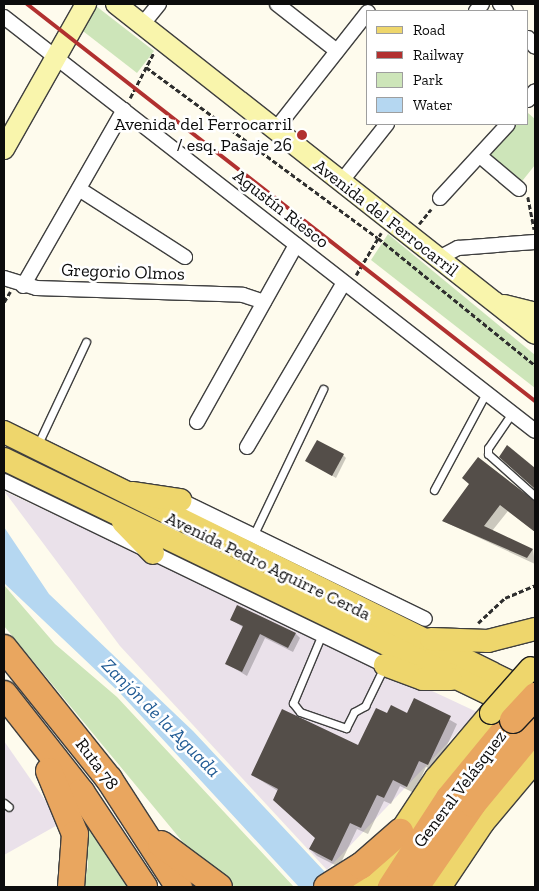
<!DOCTYPE html>
<meta charset="utf-8">
<style>
body{margin:0}
#map{position:relative;width:539px;height:891px;overflow:hidden;background:#fefbed;font-family:"Zilla Slab",serif}
div>[style]{position:absolute}
.industrial>*{inset:0;background:#eae1ea}
.green>*{inset:0;background:#cde5b9}
.water>*{inset:0;background:#b5d7f1}
.shadow>*{inset:0;background:#0003}
.building>*{inset:0;background:#544e49}
.path>*{height:2.5px;margin-top:-1.25px;transform-origin:0;background:repeating-linear-gradient(90deg,#2e2e2e 0 5px,transparent 0 7.5px)}
.roads{filter:drop-shadow(1px 0 #3f3f3f) drop-shadow(-1px 0 #3f3f3f) drop-shadow(0 1px #3f3f3f) drop-shadow(0 -1px #3f3f3f)}
.lane>*{height:7px;margin:-3.5px;padding:0 3.5px;transform-origin:3.5px;border-radius:3.5px;background:#fff}
.street>*{height:14px;margin:-7px;padding:0 7px;transform-origin:7px;border-radius:7px;background:#fff}
.secondary>*{height:20px;margin:-10px;padding:0 10px;transform-origin:10px;border-radius:10px;background:#f9f5ac}
.primary>*{height:22px;margin:-11px;padding:0 11px;transform-origin:11px;border-radius:11px;background:#eed66c}
.highway>*{height:26px;margin:-13px;padding:0 13px;transform-origin:13px;border-radius:13px;background:#e9a65f}
.rail>*{height:4px;margin:-2px;padding:0 2px;transform-origin:2px;border-radius:2px;background:#b1302f}
.bridges{filter:drop-shadow(1px 0 #1d1d1d) drop-shadow(-1px 0 #1d1d1d) drop-shadow(0 1px #1d1d1d) drop-shadow(0 -1px #1d1d1d)}
.primary-bridge>*{height:22px;margin:-11px;padding:0 11px;transform-origin:11px;border-radius:11px;background:#eed66c}
.highway-bridge>*{height:26px;margin:-13px;padding:0 13px;transform-origin:13px;border-radius:13px;background:#e9a65f}
.dots>*{width:14px;height:14px;translate:-50% -50%;box-sizing:border-box;border:2px solid #fff;border-radius:50%}
span{translate:-50% -50%;white-space:nowrap;text-align:center;line-height:1.15;-webkit-text-stroke:5px #fff;paint-order:stroke}
.poi-label{font-size:18px;color:#0c0c0c}
.right{translate:-100% -50%;text-align:right}
.street-label{font-size:18px;color:#0c0c0c}
.water-label{font-size:19px;color:#1f5a94;font-style:italic}
.frame{position:absolute;inset:0;border:5px solid #0c0c0c;pointer-events:none}
.legend{position:absolute;left:366px;top:10px;width:162px;height:115px;box-sizing:border-box;background:#fff;border:1px solid #9e9e9e;margin:0;padding:6px 9px;list-style:none;font-size:15px;color:#0c0c0c}
.legend li{display:flex;align-items:center;gap:10px;height:25px}
.legend b{width:25px;border:1px solid #9e9e9e}
</style>
<div id="map">
<div class="industrial">
<div style="clip-path:polygon(4px 491px,477px 712px,327px 870px,120px 646px)"></div>
<div style="clip-path:polygon(4px 741px,61px 823px,4px 855px)"></div>
</div>
<div class="green">
<div style="clip-path:polygon(96px 6px,154px 51px,137px 73px,79px 28px)"></div>
<div style="clip-path:polygon(528px 113px,535px 119px,535px 165px,519px 185px,484px 157px,511px 124px,528px 124px)"></div>
<div style="clip-path:polygon(388px 234px,535px 355px,535px 388px,371px 260px)"></div>
<div style="clip-path:polygon(4px 585px,55px 644px,117px 697px,294px 887px,235px 887px,201px 864px,4px 626px)"></div>
<div style="clip-path:polygon(75px 798px,135px 887px,82px 887px,88px 867px,85px 829px)"></div>
</div>
<div class="water">
<div style="clip-path:polygon(4px 527px,49px 594px,193px 731px,339px 887px,299px 887px,120px 693px,4px 583px)"></div>
</div>
<div class="shadow">
<div style="clip-path:polygon(343px 455px,346px 458px,336px 478px,307px 461px)"></div>
<div style="clip-path:polygon(470px 484px,535px 501px,535px 532px,508px 511px,492px 531px,533px 550px,535px 564px,443px 521px)"></div>
<div style="clip-path:polygon(232px 620px,296px 634px,300px 638px,293px 652px,265px 638px,247px 676px,227px 664px,244px 628px)"></div>
<div style="clip-path:polygon(415px 700px,457px 724px,435px 771px,426px 767px,414px 793px,400px 786px,391px 804px,384px 801px,368px 834px,357px 829px,339px 867px,317px 856px,310px 849px,316px 838px,278px 791px,252px 775px,359px 747px,388px 715px,408px 714px)"></div>
</div>
<div class="building">
<div style="clip-path:polygon(317px 440px,344px 454px,332px 476px,305px 461px)"></div>
<div style="clip-path:polygon(507px 445px,535px 468px,535px 489px,499px 457px)"></div>
<div style="clip-path:polygon(478px 457px,535px 501px,535px 532px,500px 505px,484px 526px,533px 549px,527px 558px,442px 521px,469px 484px,462px 478px)"></div>
<div style="clip-path:polygon(237px 605px,296px 633px,288px 648px,260px 634px,242px 672px,225px 664px,243px 626px,230px 620px)"></div>
<div style="clip-path:polygon(414px 698px,451px 716px,428px 765px,419px 761px,407px 787px,393px 780px,384px 798px,377px 795px,361px 828px,350px 823px,332px 861px,309px 849px,315px 838px,273px 800px,278px 789px,251px 775px,282px 709px,358px 745px,376px 708px,387px 713px,391px 705px,407px 713px)"></div>
</div>
<div class="path">
<div style="left:146px;top:67px;width:288px;rotate:36.4deg"></div>
<div style="left:378px;top:238px;width:202px;rotate:39deg"></div>
<div style="left:130px;top:98px;width:50px;rotate:-62.4deg"></div>
<div style="left:528px;top:197px;width:33px;rotate:79deg"></div>
<div style="left:419px;top:224px;width:19px;rotate:-51deg"></div>
<div style="left:356px;top:275px;width:49px;rotate:-59.2deg"></div>
<div style="left:4px;top:302px;width:12px;rotate:-59deg"></div>
<div style="left:478px;top:623px;width:37px;rotate:-43deg"></div>
<div style="left:505px;top:598px;width:33px;rotate:-23deg"></div>
</div>
<div class="roads">
<div class="lane">
<div style="left:512px;top:413px;width:42px;rotate:124.4deg"></div>
<div style="left:488px;top:448px;width:6px;rotate:90deg"></div>
<div style="left:488px;top:454px;width:63px;rotate:41.8deg"></div>
<div style="left:37px;top:446px;width:115px;rotate:-64.8deg"></div>
<div style="left:434px;top:490px;width:110px;rotate:-61.8deg"></div>
<div style="left:253px;top:536px;width:163px;rotate:-64.5deg"></div>
<div style="left:322px;top:634px;width:75px;rotate:112.8deg"></div>
<div style="left:293px;top:703px;width:11px;rotate:52deg"></div>
<div style="left:300px;top:712px;width:49px;rotate:19.2deg"></div>
<div style="left:346px;top:728px;width:18px;rotate:-63deg"></div>
<div style="left:354px;top:712px;width:13px;rotate:-29deg"></div>
<div style="left:365px;top:706px;width:43px;rotate:-64deg"></div>
<div style="left:4px;top:803px;width:6px;rotate:39deg"></div>
</div>
<div class="street">
<div style="left:277px;top:4px;width:76px;rotate:38.1deg"></div>
<div style="left:500px;top:4px;width:9px;rotate:49deg"></div>
<div style="left:476px;top:11px;width:9px;rotate:-49deg"></div>
<div style="left:4px;top:17px;width:673px;rotate:37.94deg"></div>
<div style="left:142px;top:25px;width:27px;rotate:-51deg"></div>
<div style="left:528px;top:38px;width:11px;rotate:52deg"></div>
<div style="left:528px;top:100px;width:11px;rotate:-52deg"></div>
<div style="left:275px;top:130px;width:150px;rotate:-51.8deg"></div>
<div style="left:480px;top:156px;width:51px;rotate:40.2deg"></div>
<div style="left:341px;top:182px;width:74px;rotate:-51.6deg"></div>
<div style="left:79px;top:189px;width:126px;rotate:32.7deg"></div>
<div style="left:440px;top:198px;width:100px;rotate:-47.4deg"></div>
<div style="left:437px;top:259px;width:24px;rotate:-28deg"></div>
<div style="left:458px;top:248px;width:77px;rotate:-4.5deg"></div>
<div style="left:4px;top:278px;width:34px;rotate:17deg"></div>
<div style="left:36px;top:288px;width:207px;rotate:1.9deg"></div>
<div style="left:243px;top:295px;width:22px;rotate:18deg"></div>
<div style="left:23px;top:286px;width:203px;rotate:-60.2deg"></div>
<div style="left:197px;top:422px;width:203px;rotate:-60.8deg"></div>
<div style="left:247px;top:447px;width:191px;rotate:-59.5deg"></div>
<div style="left:4px;top:481px;width:423px;rotate:25.8deg"></div>
<div style="left:180px;top:500px;width:272px;rotate:25.9deg"></div>
</div>
<div class="secondary">
<div style="left:116px;top:4px;width:533px;rotate:38.22deg"></div>
<div style="left:4px;top:149px;width:167px;rotate:-60.5deg"></div>
<div style="left:504px;top:305px;width:32px;rotate:14deg"></div>
</div>
<div class="primary">
<div style="left:4px;top:432px;width:589px;rotate:26.3deg"></div>
<div style="left:4px;top:459px;width:590px;rotate:25.83deg"></div>
<div style="left:132px;top:493px;width:49px;rotate:8.3deg"></div>
<div style="left:123px;top:522px;width:43px;rotate:45.9deg"></div>
<div style="left:431px;top:639px;width:57px;rotate:2deg"></div>
<div style="left:488px;top:641px;width:49px;rotate:-14.3deg"></div>
<div style="left:385px;top:665px;width:40px;rotate:20.2deg"></div>
<div style="left:423px;top:679px;width:28px"></div>
<div style="left:364px;top:887px;width:131px;rotate:-56.6deg"></div>
<div style="left:436px;top:778px;width:85px;rotate:-49.8deg"></div>
<div style="left:440px;top:887px;width:77px;rotate:-56.1deg"></div>
<div style="left:483px;top:823px;width:81px;rotate:-50deg"></div>
</div>
<div class="highway">
<div style="left:4px;top:648px;width:168px;rotate:51.3deg"></div>
<div style="left:109px;top:779px;width:129px;rotate:57.1deg"></div>
<div style="left:4px;top:694px;width:125px;rotate:51.8deg"></div>
<div style="left:81px;top:792px;width:114px;rotate:56.4deg"></div>
<div style="left:49px;top:771px;width:68px;rotate:67.6deg"></div>
<div style="left:75px;top:834px;width:53px;rotate:94.3deg"></div>
<div style="left:161px;top:844px;width:72px;rotate:36.6deg"></div>
<div style="left:327px;top:887px;width:40px;rotate:-32deg"></div>
<div style="left:361px;top:866px;width:52px;rotate:-41.1deg"></div>
<div style="left:391px;top:887px;width:106px;rotate:-56.9deg"></div>
<div style="left:449px;top:798px;width:101px;rotate:-50.6deg"></div>
<div style="left:416px;top:887px;width:101px;rotate:-55.5deg"></div>
<div style="left:473px;top:804px;width:97px;rotate:-50.4deg"></div>
</div>
</div>
<div class="rail">
<div style="left:27px;top:4px;width:645px;rotate:38.01deg"></div>
</div>
<div class="bridges">
<div class="primary-bridge">
<div style="left:491px;top:713px;width:60px;rotate:-48.4deg"></div>
</div>
<div class="highway-bridge">
<div style="left:513px;top:720px;width:33px;rotate:-47deg"></div>
</div>
</div>
<div class="dots">
<div style="left:302px;top:135px;background:#b1302f"></div>
</div>
<div class="poi-label">
<span class="right" style="left:292px;top:135px">Avenida del Ferrocarril<br>/ esq. Pasaje 26</span>
</div>
<div class="street-label">
<span style="left:281px;top:209px;rotate:38deg">Agustín Riesco</span>
<span style="left:386px;top:218px;rotate:38deg">Avenida del Ferrocarril</span>
<span style="left:123px;top:272px;rotate:2deg">Gregorio Olmos</span>
<span style="left:268px;top:566px;rotate:26deg">Avenida Pedro Aguirre Cerda</span>
<span style="left:97px;top:764px;rotate:53deg">Ruta 78</span>
<span style="left:460px;top:789px;rotate:-53deg">General Velásquez</span>
</div>
<div class="water-label">
<span style="left:161px;top:718px;rotate:45deg">Zanjón de la Aguada</span>
</div>
<div class="frame"></div>
<ul class="legend">
<li><b style="height:6px;background:#eed66c"></b>Road</li>
<li><b style="height:6px;background:#b1302f"></b>Railway</li>
<li><b style="height:14px;background:#cde5b9"></b>Park</li>
<li><b style="height:14px;background:#b5d7f1"></b>Water</li>
</ul>
</div>
